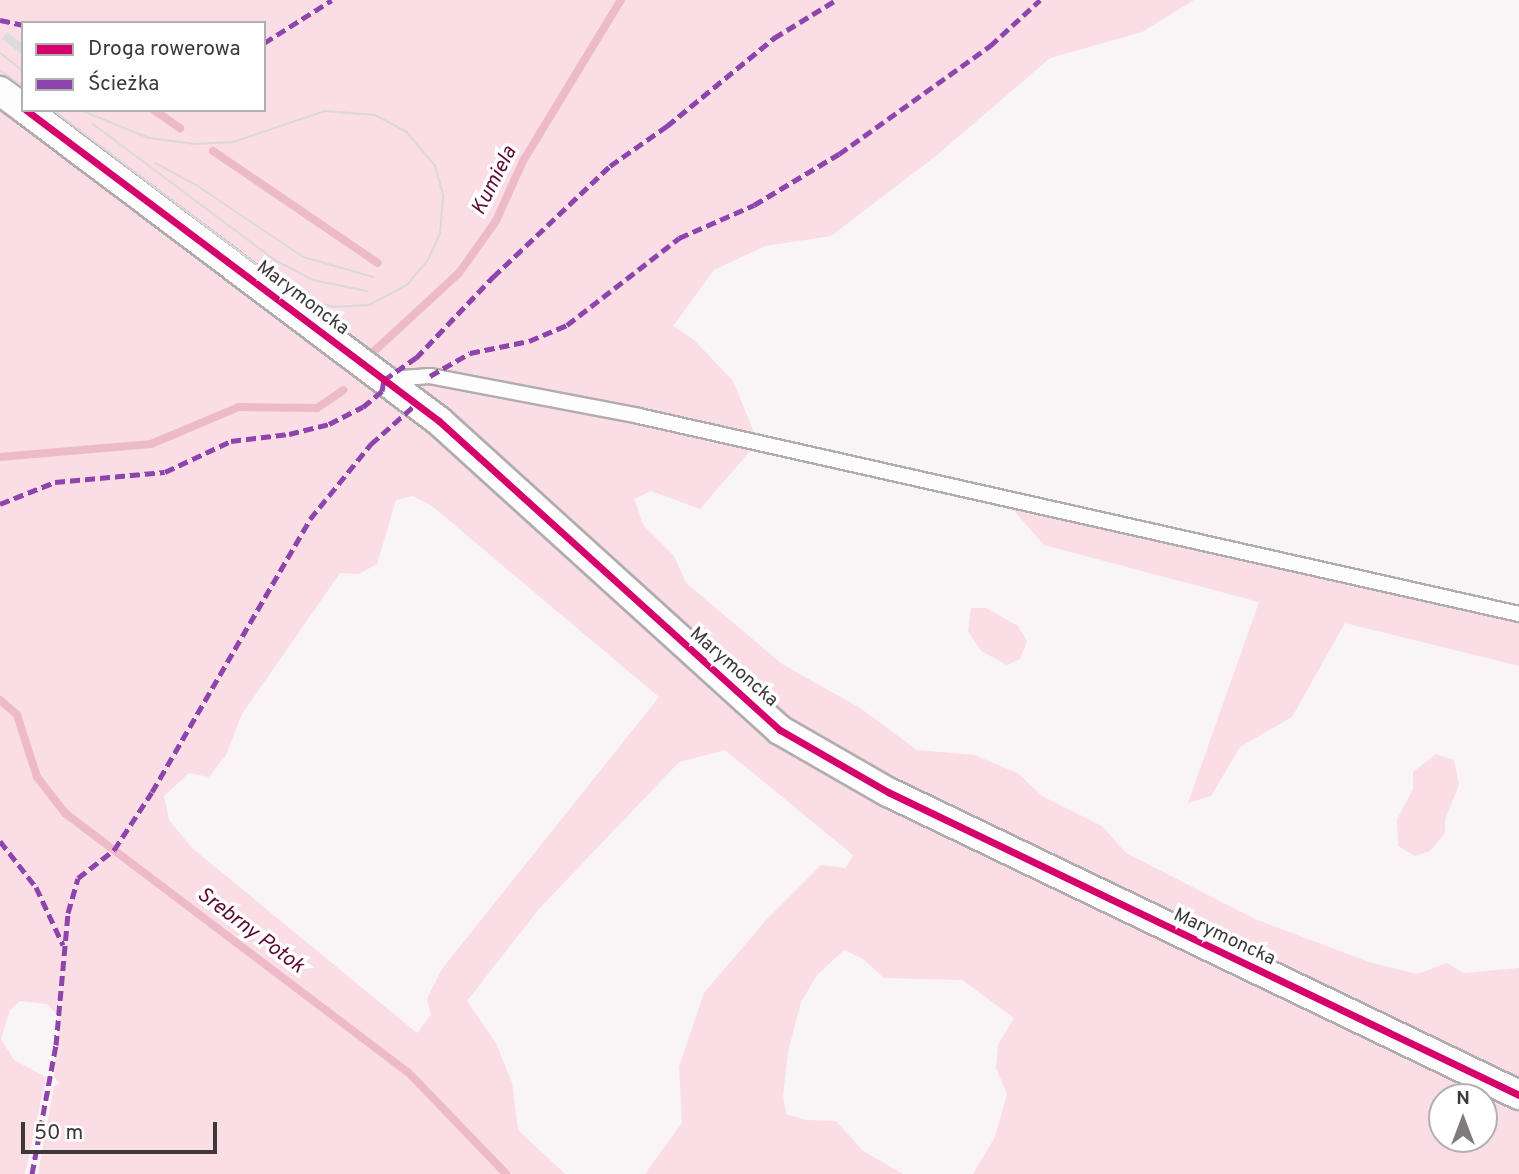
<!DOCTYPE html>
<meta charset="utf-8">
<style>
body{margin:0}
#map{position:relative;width:1519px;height:1174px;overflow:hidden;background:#f9f4f5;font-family:Overpass,sans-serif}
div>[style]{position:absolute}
.green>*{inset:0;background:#fadde5}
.stream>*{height:8px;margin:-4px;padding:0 4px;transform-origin:4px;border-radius:4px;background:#edbaca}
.building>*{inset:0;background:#dedbdc}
.roads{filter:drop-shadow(2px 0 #b1acae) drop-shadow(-2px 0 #b1acae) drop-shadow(0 2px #b1acae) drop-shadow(0 -2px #b1acae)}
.service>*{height:14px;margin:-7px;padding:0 7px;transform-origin:7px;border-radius:7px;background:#fefdfe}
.minor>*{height:28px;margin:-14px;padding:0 14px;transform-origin:14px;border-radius:14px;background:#fefdfe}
.tram>*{height:2px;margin:-1px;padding:0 1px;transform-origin:1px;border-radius:1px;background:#dad8d8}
.quiet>*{height:5px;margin-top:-2.5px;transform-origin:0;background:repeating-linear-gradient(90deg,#8e44ad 0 10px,transparent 0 15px)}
.cycleway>*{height:7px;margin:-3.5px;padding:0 3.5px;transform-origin:3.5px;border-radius:3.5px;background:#d6006c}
span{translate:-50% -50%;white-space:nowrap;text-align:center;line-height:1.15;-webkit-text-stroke:7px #fff;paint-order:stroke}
.street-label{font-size:19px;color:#3d393a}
.water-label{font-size:21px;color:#5f0c33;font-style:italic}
.legend{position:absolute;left:21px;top:21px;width:245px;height:91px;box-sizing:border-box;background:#fff;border:2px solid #b1b0b0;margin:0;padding:9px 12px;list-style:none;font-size:21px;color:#3d393a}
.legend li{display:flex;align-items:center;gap:14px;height:35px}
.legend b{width:35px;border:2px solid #b1b0b0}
.north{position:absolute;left:1428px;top:1083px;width:70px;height:70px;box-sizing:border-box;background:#fff;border:2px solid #b1b0b0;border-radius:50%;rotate:0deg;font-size:19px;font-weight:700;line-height:28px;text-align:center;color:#3d393a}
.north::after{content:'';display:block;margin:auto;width:24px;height:32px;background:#7f7a7b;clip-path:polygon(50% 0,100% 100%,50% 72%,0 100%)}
.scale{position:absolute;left:21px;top:1122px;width:196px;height:32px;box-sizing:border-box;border:4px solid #3d393a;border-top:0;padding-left:9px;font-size:21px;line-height:24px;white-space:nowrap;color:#3d393a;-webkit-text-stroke:5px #fff;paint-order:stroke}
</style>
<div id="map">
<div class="green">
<div style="clip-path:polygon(evenodd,0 0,1194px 0,1142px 32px,1050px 58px,937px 155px,831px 236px,765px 246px,714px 270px,673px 326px,694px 340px,733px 381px,758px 442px,700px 509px,651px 491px,634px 499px,644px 526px,674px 556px,686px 583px,782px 664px,860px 708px,917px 750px,975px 755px,1019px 774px,1042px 796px,1102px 826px,1126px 853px,1255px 919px,1369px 962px,1417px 974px,1447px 963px,1463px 973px,1519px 968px,1519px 1174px,973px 1174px,995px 1137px,1007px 1094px,996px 1068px,998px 1045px,1014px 1018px,962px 980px,884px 978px,863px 959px,844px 950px,817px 975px,801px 1002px,788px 1052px,783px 1095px,786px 1114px,806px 1120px,836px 1121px,863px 1151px,903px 1174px,645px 1174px,682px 1123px,679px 1067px,704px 993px,767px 919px,821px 865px,846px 868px,853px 855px,725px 750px,679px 762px,539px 909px,467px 1001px,496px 1043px,512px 1083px,518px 1130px,565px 1174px,38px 1174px,54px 1086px,60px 1084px,54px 1077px,67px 925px,58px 1016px,47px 1004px,20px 1001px,10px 1010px,1px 1039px,14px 1060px,46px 1077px,25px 1174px,0 1174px,0 101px,43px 110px,264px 110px,264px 23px,23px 23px,23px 95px,0 78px,0 0,413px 496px,432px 506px,659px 697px,442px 969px,427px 999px,431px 1015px,417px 1033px,192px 848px,169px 820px,164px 796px,189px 773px,209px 777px,226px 755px,242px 714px,340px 573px,359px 574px,377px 564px,396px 500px,413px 496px,0 0,1442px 1097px,1484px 1097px,1484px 1139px,1442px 1139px,1442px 1097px)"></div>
<div style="clip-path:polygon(1004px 499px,1519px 614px,1519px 666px,1345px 623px,1292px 717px,1240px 747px,1211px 796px,1188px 803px,1259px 602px,1044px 545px)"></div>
<div style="clip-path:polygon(971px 608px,986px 608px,1018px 626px,1027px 641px,1020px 659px,1007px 665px,981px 651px,968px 631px)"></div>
<div style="clip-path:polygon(1436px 754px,1454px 760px,1459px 785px,1445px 819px,1445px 833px,1430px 851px,1415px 856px,1398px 846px,1397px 819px,1413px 789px,1413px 772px)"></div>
</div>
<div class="stream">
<div style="left:154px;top:110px;width:32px;rotate:35deg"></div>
<div style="left:213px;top:151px;width:199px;rotate:34.2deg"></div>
<div style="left:370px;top:355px;width:121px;rotate:-42.7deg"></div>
<div style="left:459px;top:273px;width:64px;rotate:-54.6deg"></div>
<div style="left:496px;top:221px;width:66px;rotate:-65.8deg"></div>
<div style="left:523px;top:161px;width:188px;rotate:-58.7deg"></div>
<div style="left:0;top:457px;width:152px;rotate:-4.9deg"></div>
<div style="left:151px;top:444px;width:95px;rotate:-22.8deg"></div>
<div style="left:239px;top:407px;width:78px;rotate:0.7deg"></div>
<div style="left:317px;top:408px;width:32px;rotate:-34deg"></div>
<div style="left:0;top:700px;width:23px;rotate:41deg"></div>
<div style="left:17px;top:715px;width:65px;rotate:72.1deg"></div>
<div style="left:37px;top:777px;width:46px;rotate:52.1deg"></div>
<div style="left:65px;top:813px;width:430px;rotate:37.1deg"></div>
<div style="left:408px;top:1072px;width:141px;rotate:46.1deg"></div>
</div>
<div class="building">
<div style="clip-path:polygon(7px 32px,23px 44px,20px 53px,2px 39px)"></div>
</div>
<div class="roads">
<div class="service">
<div style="left:389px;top:379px;width:41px;rotate:-4.2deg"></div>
<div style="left:430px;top:376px;width:213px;rotate:10.8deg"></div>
<div style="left:639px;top:416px;width:902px;rotate:12.68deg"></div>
</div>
<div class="minor">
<div style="left:0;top:91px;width:29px;rotate:36deg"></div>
<div style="left:26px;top:110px;width:517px;rotate:36.98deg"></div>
<div style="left:439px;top:421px;width:460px;rotate:42.2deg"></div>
<div style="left:780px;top:730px;width:125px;rotate:29.9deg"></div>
<div style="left:888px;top:792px;width:700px;rotate:25.65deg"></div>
</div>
</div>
<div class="tram">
<div style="left:0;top:53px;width:29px;rotate:38deg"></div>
<div style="left:0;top:70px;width:29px;rotate:36deg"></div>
<div style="left:53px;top:110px;width:275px;rotate:37.2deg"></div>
<div style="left:272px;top:276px;width:46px;rotate:31.6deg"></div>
<div style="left:311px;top:300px;width:22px;rotate:18deg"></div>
<div style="left:332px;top:307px;width:37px;rotate:-3deg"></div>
<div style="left:369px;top:305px;width:43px;rotate:-27.8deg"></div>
<div style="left:407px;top:285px;width:33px;rotate:-50deg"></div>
<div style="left:428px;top:260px;width:30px;rotate:-66deg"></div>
<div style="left:440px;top:233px;width:38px;rotate:-85deg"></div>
<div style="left:443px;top:195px;width:30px;rotate:-105deg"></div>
<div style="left:435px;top:166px;width:44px;rotate:-129.5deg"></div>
<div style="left:407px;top:132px;width:36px;rotate:-152deg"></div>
<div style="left:375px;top:115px;width:50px;rotate:-175.4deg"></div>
<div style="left:325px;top:111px;width:97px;rotate:161.4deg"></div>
<div style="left:233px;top:142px;width:38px;rotate:177deg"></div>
<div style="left:195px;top:144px;width:46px;rotate:-172.6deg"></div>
<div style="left:149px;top:138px;width:74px;rotate:-157.9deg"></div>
<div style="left:93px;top:124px;width:227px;rotate:36.8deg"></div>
<div style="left:275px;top:260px;width:43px;rotate:27.8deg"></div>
<div style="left:313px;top:280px;width:55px;rotate:11.5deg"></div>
<div style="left:155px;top:163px;width:47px;rotate:28.2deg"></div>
<div style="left:196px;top:185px;width:129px;rotate:33.9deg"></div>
<div style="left:303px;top:257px;width:73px;rotate:15.9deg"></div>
</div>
<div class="quiet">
<div style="left:0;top:20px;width:24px;rotate:12deg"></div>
<div style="left:264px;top:43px;width:80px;rotate:-32.3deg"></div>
<div style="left:430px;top:376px;width:46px;rotate:-29.9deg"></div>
<div style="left:470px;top:353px;width:60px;rotate:-11.5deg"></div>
<div style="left:529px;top:341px;width:41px;rotate:-22.8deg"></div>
<div style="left:567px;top:325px;width:142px;rotate:-37.8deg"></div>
<div style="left:679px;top:238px;width:82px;rotate:-23.7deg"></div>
<div style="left:754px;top:205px;width:99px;rotate:-31deg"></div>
<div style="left:839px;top:154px;width:186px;rotate:-35.6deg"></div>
<div style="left:990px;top:46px;width:68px;rotate:-42.6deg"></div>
<div style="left:0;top:504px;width:59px;rotate:-21.8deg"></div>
<div style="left:55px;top:482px;width:110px;rotate:-5.2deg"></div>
<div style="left:165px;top:472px;width:73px;rotate:-25.2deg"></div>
<div style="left:231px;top:441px;width:58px;rotate:-6.9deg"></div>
<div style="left:289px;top:434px;width:41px;rotate:-14deg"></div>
<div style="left:329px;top:424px;width:38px;rotate:-27deg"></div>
<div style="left:363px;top:407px;width:25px;rotate:-40deg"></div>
<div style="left:382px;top:391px;width:11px;rotate:-80deg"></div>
<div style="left:384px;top:380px;width:39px;rotate:-35deg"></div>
<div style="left:416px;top:358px;width:112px;rotate:-46.5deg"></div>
<div style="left:493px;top:277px;width:161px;rotate:-43.5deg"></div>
<div style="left:610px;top:166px;width:70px;rotate:-35.1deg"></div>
<div style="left:667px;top:126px;width:139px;rotate:-39.4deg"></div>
<div style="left:774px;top:38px;width:73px;rotate:-31.5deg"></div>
<div style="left:0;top:841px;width:58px;rotate:52deg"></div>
<div style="left:36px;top:887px;width:64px;rotate:65deg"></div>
<div style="left:32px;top:1174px;width:131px;rotate:-79.5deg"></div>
<div style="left:56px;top:1045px;width:133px;rotate:-84.8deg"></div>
<div style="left:68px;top:913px;width:36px;rotate:-74deg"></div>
<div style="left:78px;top:878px;width:46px;rotate:-37.9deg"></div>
<div style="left:114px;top:850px;width:69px;rotate:-56.8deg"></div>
<div style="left:152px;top:792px;width:315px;rotate:-59.9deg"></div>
<div style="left:310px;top:519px;width:97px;rotate:-50.9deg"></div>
<div style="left:371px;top:444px;width:60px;rotate:-41.6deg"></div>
</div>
<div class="cycleway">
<div style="left:26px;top:110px;width:517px;rotate:36.98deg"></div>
<div style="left:439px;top:421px;width:460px;rotate:42.2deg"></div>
<div style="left:780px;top:730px;width:125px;rotate:29.9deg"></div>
<div style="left:888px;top:792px;width:700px;rotate:25.65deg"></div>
</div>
<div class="street-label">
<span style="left:302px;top:299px;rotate:37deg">Marymoncka</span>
<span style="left:733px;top:668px;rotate:41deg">Marymoncka</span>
<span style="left:1224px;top:938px;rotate:25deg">Marymoncka</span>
</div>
<div class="water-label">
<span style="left:495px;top:181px;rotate:-63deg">Kumiela</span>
<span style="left:250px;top:931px;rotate:37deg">Srebrny Potok</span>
</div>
<ul class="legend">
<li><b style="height:9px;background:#d6006c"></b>Droga rowerowa</li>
<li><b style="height:9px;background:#8e44ad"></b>Ścieżka</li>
</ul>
<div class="north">N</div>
<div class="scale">50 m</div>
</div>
